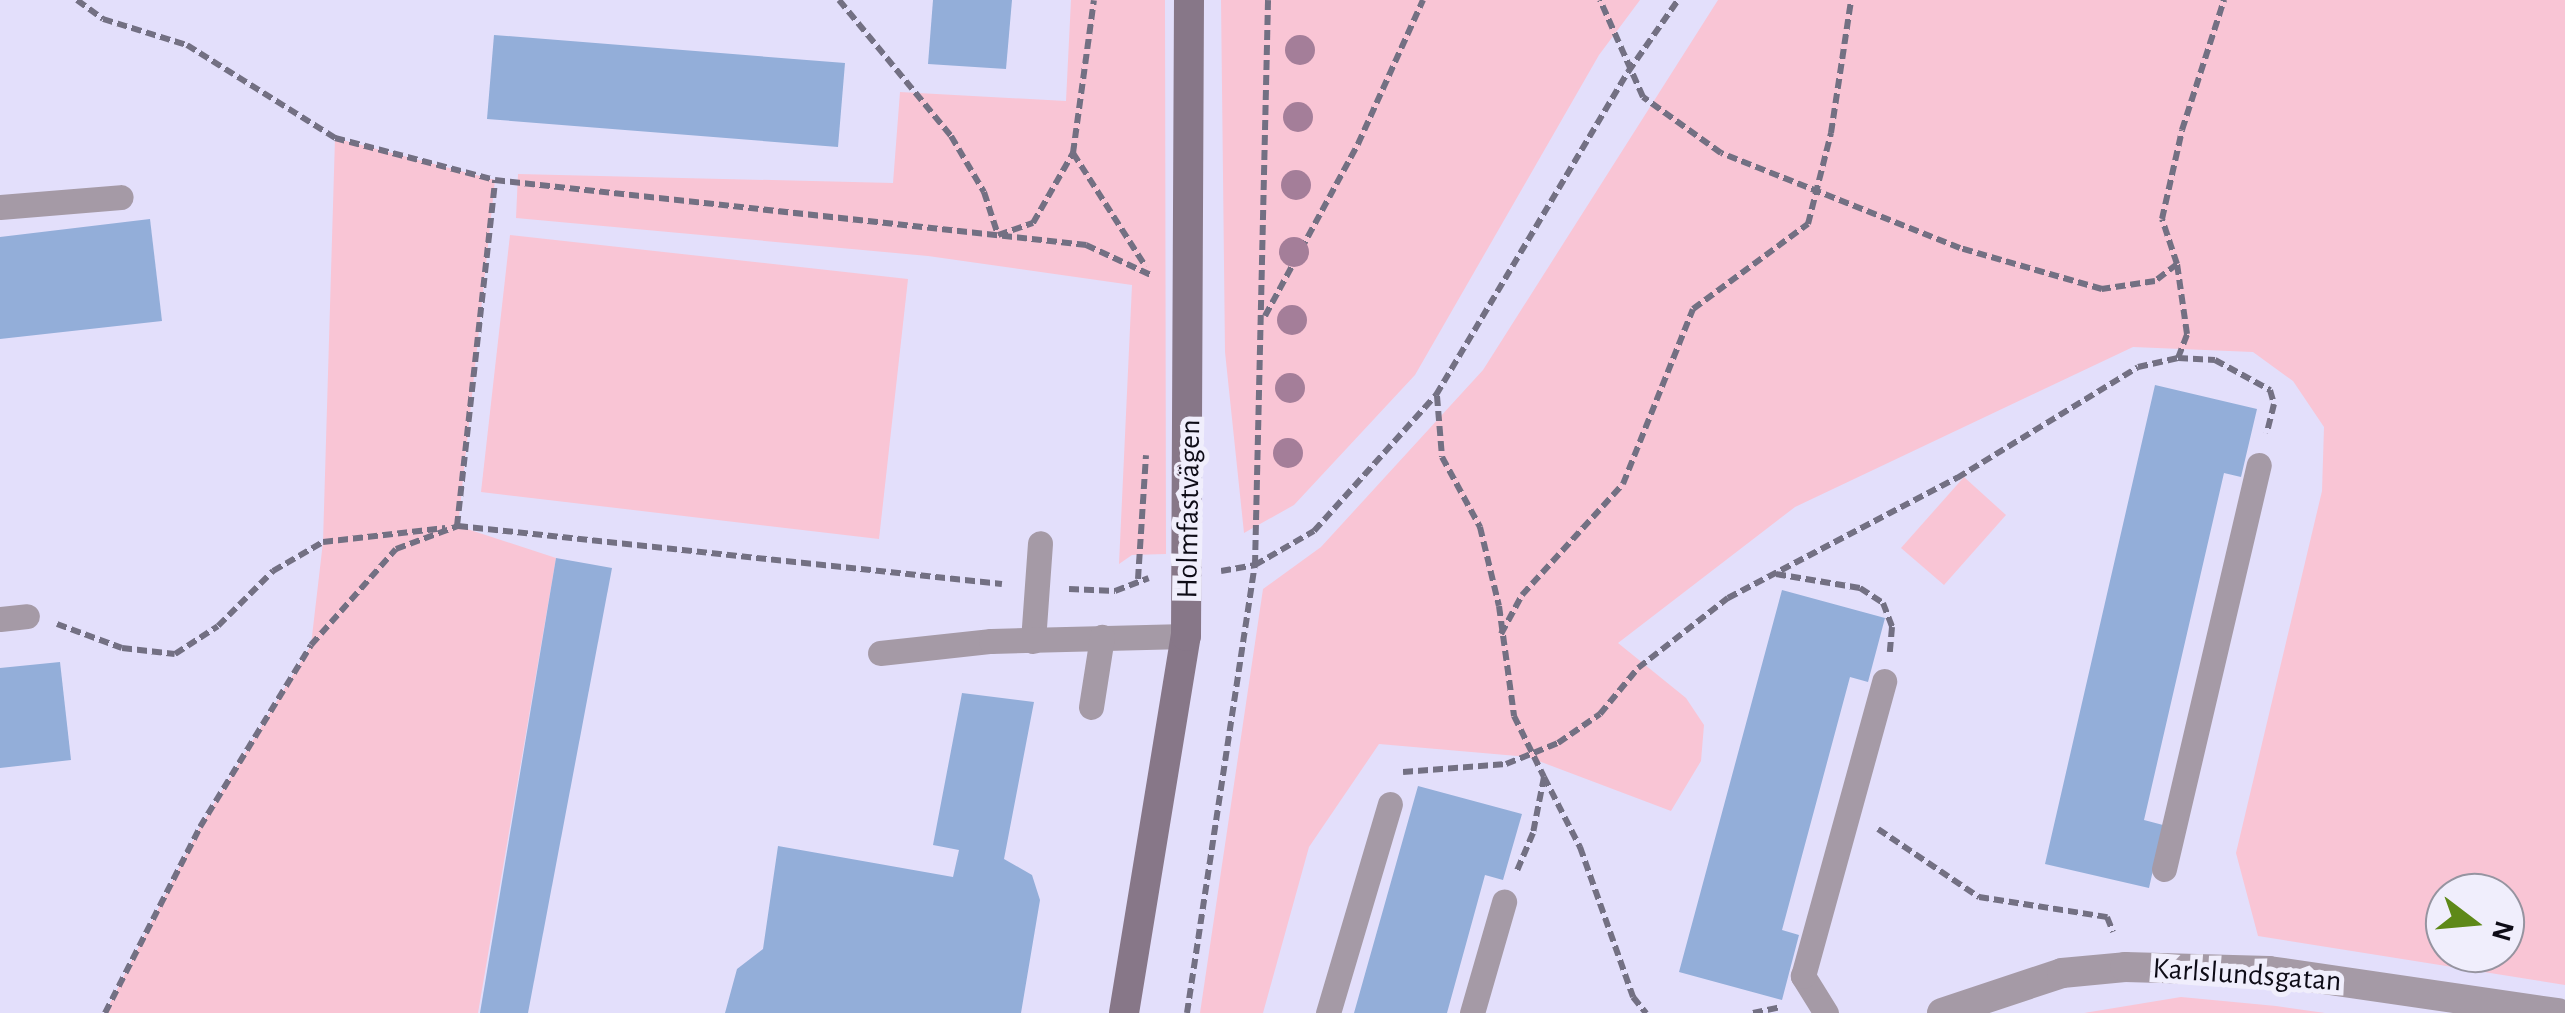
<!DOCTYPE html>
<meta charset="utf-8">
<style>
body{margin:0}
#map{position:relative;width:2565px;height:1013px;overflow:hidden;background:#e3dffb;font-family:"Alegreya Sans",sans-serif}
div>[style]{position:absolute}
.green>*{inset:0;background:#f9c5d5}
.building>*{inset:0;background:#93aed9}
.path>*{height:6px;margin-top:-3px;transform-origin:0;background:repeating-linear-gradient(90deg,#737083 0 10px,transparent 0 15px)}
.lane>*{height:25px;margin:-12.5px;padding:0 12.5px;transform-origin:12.5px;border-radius:12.5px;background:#a59aa6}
.street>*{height:30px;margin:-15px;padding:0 15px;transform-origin:15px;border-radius:15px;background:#a59aa6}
.secondary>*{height:30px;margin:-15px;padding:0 15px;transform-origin:15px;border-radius:15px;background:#877788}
.trees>*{width:30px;height:30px;margin:-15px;border-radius:50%;background:#a47e99}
span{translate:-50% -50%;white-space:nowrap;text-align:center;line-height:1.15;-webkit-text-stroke:10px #f0eefc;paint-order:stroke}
.street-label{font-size:30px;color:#0e0c17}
.north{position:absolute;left:2425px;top:873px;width:100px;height:100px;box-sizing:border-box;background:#f0eefc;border:2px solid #9694a0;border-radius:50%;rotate:106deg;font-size:28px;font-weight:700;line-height:40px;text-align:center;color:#0e0c17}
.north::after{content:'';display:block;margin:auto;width:35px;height:45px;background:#5e8918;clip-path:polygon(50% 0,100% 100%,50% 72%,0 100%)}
</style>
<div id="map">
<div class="green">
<div style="clip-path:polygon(1071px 0,1165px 0,1166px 554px,1132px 555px,1119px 564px,1132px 285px,928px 256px,516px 218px,518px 174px,893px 183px,900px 92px,1066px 101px)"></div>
<div style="clip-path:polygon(1221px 0,1640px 0,1599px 55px,1415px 375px,1294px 505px,1244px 533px,1225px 352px)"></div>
<div style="clip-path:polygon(evenodd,1718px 0,2565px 0,2565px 985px,2258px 936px,2236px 853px,2322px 491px,2324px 427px,2293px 381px,2253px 352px,2133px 347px,1795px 507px,1618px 643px,1686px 698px,1704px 725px,1701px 761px,1671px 811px,1528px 757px,1379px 744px,1309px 847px,1263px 1013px,1200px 1013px,1263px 589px,1321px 547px,1483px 370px,1718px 0,2445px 893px,2505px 893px,2505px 953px,2445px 953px,2445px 893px)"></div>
<div style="clip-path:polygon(335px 138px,495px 180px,458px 526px,556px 558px,478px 1013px,105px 1013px,200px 827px,311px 645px,323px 542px)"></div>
<div style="clip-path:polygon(510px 235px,908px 279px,879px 539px,481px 492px)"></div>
<div style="clip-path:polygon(1964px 477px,2006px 515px,1944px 585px,1901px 548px)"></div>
<div style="clip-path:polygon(2181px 997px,2276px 1006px,2325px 1013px,2084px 1013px)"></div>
</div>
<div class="building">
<div style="clip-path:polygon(933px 0,1012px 0,1006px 69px,928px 64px)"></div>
<div style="clip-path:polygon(494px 35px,845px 63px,838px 147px,487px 119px)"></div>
<div style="clip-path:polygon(150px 219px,162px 321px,0 339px,0 237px)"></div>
<div style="clip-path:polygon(2155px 385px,2257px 409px,2241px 477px,2224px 473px,2144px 820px,2163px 825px,2149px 888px,2045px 864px)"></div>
<div style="clip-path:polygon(556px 558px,612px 568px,528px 1013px,480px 1013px)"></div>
<div style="clip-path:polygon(1782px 590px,1885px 618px,1868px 682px,1850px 677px,1782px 930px,1799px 935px,1782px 1000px,1679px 972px)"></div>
<div style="clip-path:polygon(60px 662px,71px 760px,0 768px,0 668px)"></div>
<div style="clip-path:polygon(962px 693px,1034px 702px,1004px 859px,1032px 875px,1040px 900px,1021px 1013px,725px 1013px,737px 969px,763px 949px,778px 846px,953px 877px,959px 850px,933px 845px)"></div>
<div style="clip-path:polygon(1418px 786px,1522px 814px,1503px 880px,1485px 875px,1447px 1013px,1354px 1013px)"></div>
</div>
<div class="path">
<div style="left:77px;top:0;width:32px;rotate:36deg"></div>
<div style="left:103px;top:19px;width:88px;rotate:17.2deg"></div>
<div style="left:187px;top:45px;width:175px;rotate:32.1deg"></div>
<div style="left:335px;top:138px;width:165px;rotate:14.7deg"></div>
<div style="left:495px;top:180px;width:595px;rotate:6.28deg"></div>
<div style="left:1086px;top:245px;width:72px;rotate:24.8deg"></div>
<div style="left:839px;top:0;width:176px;rotate:50.5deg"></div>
<div style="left:951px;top:136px;width:65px;rotate:59.5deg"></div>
<div style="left:984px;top:192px;width:45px;rotate:72deg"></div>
<div style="left:998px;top:235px;width:37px;rotate:-19deg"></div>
<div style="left:1033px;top:223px;width:81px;rotate:-60.3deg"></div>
<div style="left:1073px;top:153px;width:154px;rotate:-82.2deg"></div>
<div style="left:1073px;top:153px;width:135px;rotate:57.4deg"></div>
<div style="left:2177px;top:264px;width:47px;rotate:-108.4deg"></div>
<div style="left:2162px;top:219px;width:91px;rotate:-77.3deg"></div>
<div style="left:2182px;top:130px;width:137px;rotate:-72.1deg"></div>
<div style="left:1265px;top:316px;width:196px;rotate:-61.6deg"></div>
<div style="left:1358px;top:144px;width:158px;rotate:-65.7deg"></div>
<div style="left:2178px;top:358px;width:37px;rotate:3deg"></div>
<div style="left:2215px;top:360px;width:63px;rotate:28.6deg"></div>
<div style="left:2270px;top:390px;width:15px;rotate:74deg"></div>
<div style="left:2274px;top:404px;width:30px;rotate:104deg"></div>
<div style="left:1437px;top:396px;width:61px;rotate:85.3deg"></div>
<div style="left:1442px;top:457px;width:80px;rotate:61.5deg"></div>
<div style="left:1480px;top:527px;width:81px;rotate:76.5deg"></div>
<div style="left:1499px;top:606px;width:111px;rotate:82.2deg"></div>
<div style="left:1514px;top:716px;width:68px;rotate:63.8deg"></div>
<div style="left:1544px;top:777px;width:57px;rotate:101.1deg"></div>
<div style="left:1533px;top:833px;width:43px;rotate:113deg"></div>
<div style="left:457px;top:526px;width:348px;rotate:-83.7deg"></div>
<div style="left:1221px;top:571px;width:35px;rotate:-10deg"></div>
<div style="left:1255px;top:565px;width:68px;rotate:-30deg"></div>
<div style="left:1314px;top:531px;width:183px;rotate:-48.1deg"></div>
<div style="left:1436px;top:395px;width:376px;rotate:-59.3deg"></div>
<div style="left:1628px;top:72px;width:88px;rotate:-55.2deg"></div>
<div style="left:1776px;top:574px;width:85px;rotate:9.5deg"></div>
<div style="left:1860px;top:588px;width:27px;rotate:33deg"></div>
<div style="left:1883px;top:603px;width:26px;rotate:69deg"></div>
<div style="left:1892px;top:627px;width:25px;rotate:95deg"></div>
<div style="left:1138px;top:579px;width:124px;rotate:-86.3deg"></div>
<div style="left:1069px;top:589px;width:46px;rotate:2.5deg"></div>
<div style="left:1115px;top:591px;width:36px;rotate:-21deg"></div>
<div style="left:57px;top:624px;width:69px;rotate:20.3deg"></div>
<div style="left:122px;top:648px;width:53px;rotate:6.5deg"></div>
<div style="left:175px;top:654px;width:51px;rotate:-33.1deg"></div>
<div style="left:218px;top:626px;width:78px;rotate:-45deg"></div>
<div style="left:273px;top:571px;width:58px;rotate:-30.1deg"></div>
<div style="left:323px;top:542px;width:123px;rotate:-6.5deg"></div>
<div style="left:1501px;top:634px;width:44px;rotate:-61.7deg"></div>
<div style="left:1522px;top:595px;width:150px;rotate:-47.7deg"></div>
<div style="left:1623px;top:484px;width:188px;rotate:-68.2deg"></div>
<div style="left:1693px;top:309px;width:143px;rotate:-36.5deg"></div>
<div style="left:1808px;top:224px;width:94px;rotate:-75.8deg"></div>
<div style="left:1831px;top:133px;width:134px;rotate:-81.4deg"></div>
<div style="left:1403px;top:772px;width:103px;rotate:-4.4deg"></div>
<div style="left:1506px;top:764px;width:56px;rotate:-22deg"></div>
<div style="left:1558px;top:743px;width:51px;rotate:-34.6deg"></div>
<div style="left:1600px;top:714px;width:60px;rotate:-50.4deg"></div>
<div style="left:1638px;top:668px;width:114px;rotate:-37.9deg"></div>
<div style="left:1728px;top:598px;width:259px;rotate:-27.7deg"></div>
<div style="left:1957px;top:478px;width:212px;rotate:-31.5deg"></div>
<div style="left:2138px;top:367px;width:41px;rotate:-12.7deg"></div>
<div style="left:2178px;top:358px;width:26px;rotate:-69deg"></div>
<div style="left:2187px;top:334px;width:71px;rotate:-98.1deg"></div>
<div style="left:2177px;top:264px;width:28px;rotate:142deg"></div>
<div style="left:2155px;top:281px;width:54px;rotate:171.4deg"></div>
<div style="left:2102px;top:289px;width:148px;rotate:-163.9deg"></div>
<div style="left:1960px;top:248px;width:257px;rotate:-158.3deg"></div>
<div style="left:1721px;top:153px;width:96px;rotate:-144.3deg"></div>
<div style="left:1643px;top:97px;width:106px;rotate:-113.9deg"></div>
<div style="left:1544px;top:777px;width:79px;rotate:62.8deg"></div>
<div style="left:1580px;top:847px;width:159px;rotate:70.5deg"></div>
<div style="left:1633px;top:997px;width:21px;rotate:51deg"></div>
<div style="left:1878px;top:829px;width:122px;rotate:34deg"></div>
<div style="left:1979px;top:897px;width:130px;rotate:8.9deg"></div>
<div style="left:2107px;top:917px;width:16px;rotate:68deg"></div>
<div style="left:105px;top:1013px;width:209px;rotate:-62.9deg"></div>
<div style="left:200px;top:827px;width:213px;rotate:-58.6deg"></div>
<div style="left:311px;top:645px;width:128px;rotate:-48.5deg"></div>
<div style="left:396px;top:549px;width:66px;rotate:-20.4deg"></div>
<div style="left:458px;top:526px;width:547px;rotate:6.09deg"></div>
<div style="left:1187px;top:1013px;width:453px;rotate:-81.4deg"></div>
<div style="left:1255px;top:565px;width:565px;rotate:-88.68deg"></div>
<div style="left:1753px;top:1013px;width:29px;rotate:-12deg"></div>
</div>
<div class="lane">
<div style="left:0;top:207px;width:121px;rotate:-4.7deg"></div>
<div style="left:0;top:619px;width:27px;rotate:-6deg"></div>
<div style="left:1033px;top:641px;width:98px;rotate:-85.9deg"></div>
<div style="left:880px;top:653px;width:112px;rotate:-6.2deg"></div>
<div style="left:991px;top:641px;width:195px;rotate:-1.5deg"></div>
<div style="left:1091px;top:707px;width:71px;rotate:-81.1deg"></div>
<div style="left:2164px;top:869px;width:415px;rotate:-76.8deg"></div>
<div style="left:1328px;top:1013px;width:218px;rotate:-73.5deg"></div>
<div style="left:1472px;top:1013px;width:116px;rotate:-73.9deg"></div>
<div style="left:1826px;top:1013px;width:44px;rotate:-121.9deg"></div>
<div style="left:1803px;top:976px;width:306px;rotate:-74.6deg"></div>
</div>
<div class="street">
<div style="left:1942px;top:1013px;width:126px;rotate:-18.4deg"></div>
<div style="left:2062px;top:973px;width:63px;rotate:-5.4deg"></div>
<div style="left:2125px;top:967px;width:144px;rotate:1.6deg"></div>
<div style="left:2269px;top:971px;width:292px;rotate:8.3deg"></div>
</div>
<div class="secondary">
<div style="left:1124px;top:1013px;width:382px;rotate:-80.7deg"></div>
<div style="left:1186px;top:636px;width:636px;rotate:-89.73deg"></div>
</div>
<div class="trees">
<div style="left:1300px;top:50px"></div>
<div style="left:1298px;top:117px"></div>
<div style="left:1296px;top:185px"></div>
<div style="left:1294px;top:252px"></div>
<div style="left:1292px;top:320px"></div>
<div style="left:1290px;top:388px"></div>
<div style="left:1288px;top:453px"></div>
</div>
<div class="street-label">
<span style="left:1189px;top:509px;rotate:-89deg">Holmfastvägen</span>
<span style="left:2247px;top:975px;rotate:4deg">Karlslundsgatan</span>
</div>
<div class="north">N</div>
</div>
